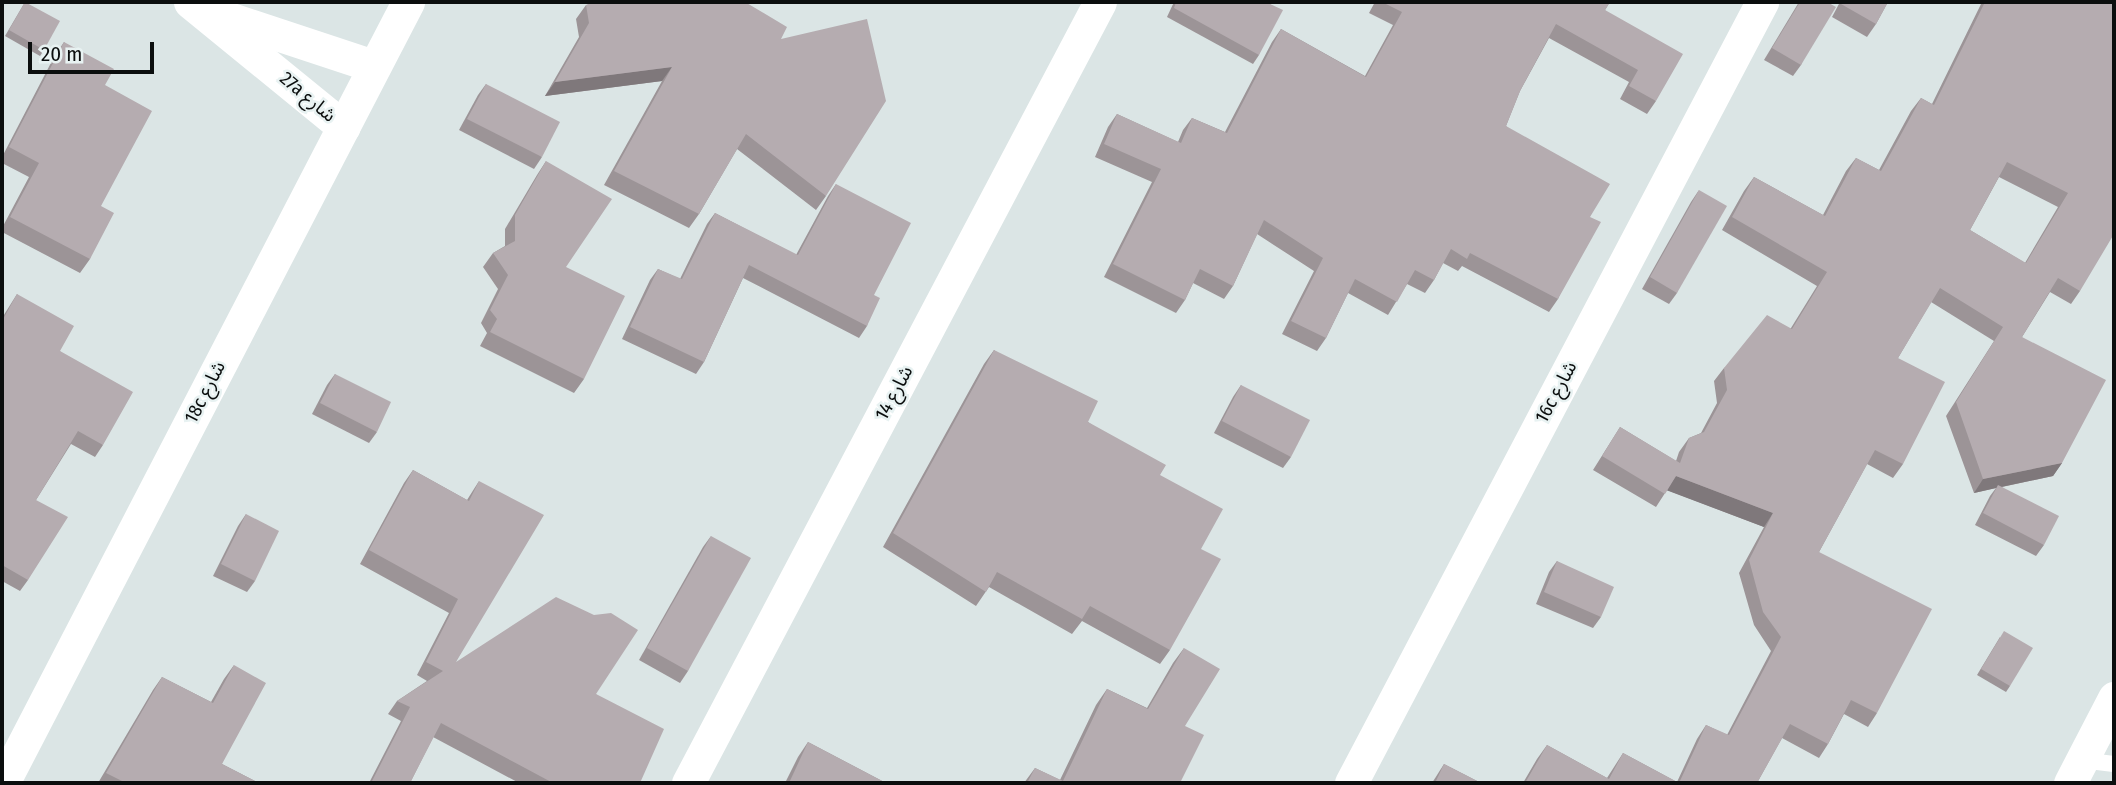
<!DOCTYPE html>
<meta charset="utf-8">
<style>
body{margin:0}
#map{position:relative;width:2116px;height:785px;overflow:hidden;background:#dbe5e5;font-family:"Fira Sans Condensed","Noto Sans Arabic",sans-serif}
div>[style]{position:absolute}
.lane>*{height:16px;margin:-8px;padding:0 8px;transform-origin:8px;border-radius:8px;background:#fff}
.street>*{height:33px;margin:-16.5px;padding:0 16.5px;transform-origin:16.5px;border-radius:16.5px;background:#fff}
.wall>*{inset:0;background:#9c9497}
.shaded-wall>*{inset:0;background:#7f787b}
.building>*{inset:0;background:#b5acb0}
span{translate:-50% -50%;white-space:nowrap;text-align:center;line-height:1.15;-webkit-text-stroke:5px #e8f2f2;paint-order:stroke}
.street-label{font-size:19px;color:#0b0e0e}
.frame{position:absolute;inset:0;border:4px solid #0b0e0e;pointer-events:none}
.scale{position:absolute;left:28px;top:42px;width:126px;height:32px;box-sizing:border-box;border:4px solid #0b0e0e;border-top:0;padding-left:9px;font-size:21px;line-height:24px;white-space:nowrap;color:#0b0e0e;-webkit-text-stroke:5px #e8f2f2;paint-order:stroke}
</style>
<div id="map">
<div class="lane">
<div style="left:2081px;top:760px;width:33px;rotate:7deg"></div>
</div>
<div class="street">
<div style="left:190px;top:2px;width:198px;rotate:39.2deg"></div>
<div style="left:222px;top:16px;width:159px;rotate:18.3deg"></div>
<div style="left:3px;top:783px;width:880px;rotate:-62.59deg"></div>
<div style="left:688px;top:783px;width:883px;rotate:-62.19deg"></div>
<div style="left:1351px;top:783px;width:883px;rotate:-62.24deg"></div>
<div style="left:2070px;top:783px;width:96px;rotate:-62.6deg"></div>
</div>
<div class="wall">
<div style="clip-path:polygon(25px 2px,44px 50px,40px 56px,5px 36px)"></div>
<div style="clip-path:polygon(1174px 2px,1266px 2px,1259px 55px,1253px 64px,1167px 17px)"></div>
<div style="clip-path:polygon(1375px 2px,1610px 2px,1605px 10px,1656px 101px,1647px 114px,1620px 99px,1629px 82px,1549px 38px,1520px 91px,1506px 126px,1590px 217px,1558px 299px,1549px 312px,1462px 266px,1458px 271px,1443px 263px,1434px 280px,1425px 293px,1407px 284px,1388px 315px,1348px 293px,1326px 338px,1317px 351px,1282px 334px,1314px 271px,1257px 234px,1233px 286px,1224px 299px,1193px 283px,1185px 300px,1176px 313px,1104px 277px,1152px 182px,1095px 157px,1108px 127px,1117px 114px,1178px 142px,1183px 130px,1192px 118px,1225px 132px,1272px 42px,1281px 29px,1365px 76px,1393px 25px,1369px 13px)"></div>
<div style="clip-path:polygon(1799px 2px,1827px 2px,1801px 65px,1793px 76px,1764px 60px)"></div>
<div style="clip-path:polygon(1840px 2px,1888px 2px,1876px 24px,1867px 37px,1832px 17px)"></div>
<div style="clip-path:polygon(evenodd,1982px 2px,2114px 2px,2080px 291px,2071px 304px,2050px 292px,2022px 337px,2062px 463px,2053px 476px,2002px 487px,2044px 545px,2036px 556px,1975px 525px,1990px 496px,1996px 488px,1974px 493px,1946px 416px,1994px 341px,1931px 302px,1898px 358px,1903px 464px,1893px 478px,1867px 464px,1819px 552px,1877px 713px,1868px 727px,1844px 714px,1828px 744px,1819px 758px,1782px 738px,1757px 783px,1523px 783px,1537px 759px,1547px 745px,1607px 778px,1623px 753px,1677px 782px,1697px 739px,1706px 725px,1727px 735px,1771px 651px,1754px 625px,1739px 573px,1764px 527px,1667px 490px,1656px 507px,1593px 470px,1620px 427px,1676px 461px,1679px 452px,1689px 438px,1701px 433px,1717px 403px,1714px 381px,1724px 368px,1791px 328px,1817px 286px,1722px 230px,1744px 191px,1754px 177px,1823px 215px,1846px 171px,1856px 158px,1879px 170px,1911px 111px,1921px 98px,1932px 104px,1982px 2px,1999px 177px,2058px 207px,2025px 263px,1970px 230px,1999px 177px)"></div>
<div style="clip-path:polygon(586px 5px,781px 39px,826px 196px,816px 210px,737px 149px,699px 214px,689px 228px,604px 185px,662px 81px,545px 96px,579px 37px,576px 19px)"></div>
<div style="clip-path:polygon(64px 42px,105px 85px,101px 206px,90px 259px,80px 273px,2px 232px,2px 228px,29px 177px,2px 163px,2px 157px,54px 57px)"></div>
<div style="clip-path:polygon(486px 84px,542px 157px,534px 169px,459px 130px,478px 95px)"></div>
<div style="clip-path:polygon(546px 161px,566px 267px,584px 379px,574px 393px,480px 346px,487px 333px,481px 323px,498px 289px,483px 267px,493px 253px,505px 246px,505px 229px,537px 175px)"></div>
<div style="clip-path:polygon(836px 184px,874px 295px,867px 326px,859px 338px,743px 278px,704px 362px,696px 374px,622px 339px,650px 280px,658px 269px,680px 279px,707px 224px,715px 213px,796px 255px,828px 196px)"></div>
<div style="clip-path:polygon(1699px 190px,1677px 293px,1669px 304px,1642px 289px,1691px 202px)"></div>
<div style="clip-path:polygon(17px 294px,60px 351px,103px 445px,95px 457px,71px 444px,36px 500px,28px 580px,20px 591px,2px 581px,2px 318px)"></div>
<div style="clip-path:polygon(994px 350px,1088px 422px,1160px 475px,1170px 650px,1160px 664px,1082px 621px,1072px 634px,989px 587px,976px 606px,883px 547px,984px 364px)"></div>
<div style="clip-path:polygon(335px 374px,377px 432px,369px 443px,312px 414px,327px 385px)"></div>
<div style="clip-path:polygon(1241px 385px,1291px 457px,1283px 468px,1214px 433px,1233px 397px)"></div>
<div style="clip-path:polygon(413px 470px,467px 500px,479px 481px,456px 662px,596px 694px,640px 783px,519px 783px,433px 737px,410px 783px,369px 783px,401px 721px,388px 714px,397px 701px,427px 681px,417px 675px,449px 613px,360px 564px,404px 483px)"></div>
<div style="clip-path:polygon(246px 514px,255px 581px,247px 592px,213px 576px,238px 526px)"></div>
<div style="clip-path:polygon(711px 536px,688px 671px,680px 683px,639px 660px,703px 547px)"></div>
<div style="clip-path:polygon(1557px 561px,1601px 617px,1593px 628px,1536px 604px,1549px 572px)"></div>
<div style="clip-path:polygon(2000px 637px,2010px 686px,2006px 692px,1977px 675px)"></div>
<div style="clip-path:polygon(1184px 648px,1185px 726px,1180px 783px,1024px 783px,1035px 768px,1060px 780px,1096px 705px,1107px 689px,1147px 708px,1173px 663px)"></div>
<div style="clip-path:polygon(234px 665px,222px 764px,259px 783px,98px 783px,153px 690px,162px 677px,211px 702px,224px 679px)"></div>
<div style="clip-path:polygon(808px 742px,886px 783px,785px 783px,798px 757px)"></div>
<div style="clip-path:polygon(1444px 764px,1481px 783px,1432px 783px)"></div>
</div>
<div class="shaded-wall">
<div style="clip-path:polygon(672px 67px,662px 81px,545px 96px,555px 82px)"></div>
<div style="clip-path:polygon(2062px 463px,2053px 476px,1996px 488px,1998px 485px,1996px 488px,1974px 493px,1983px 479px)"></div>
<div style="clip-path:polygon(1676px 476px,1773px 513px,1764px 527px,1666px 490px)"></div>
</div>
<div class="building">
<div style="clip-path:polygon(25px 2px,60px 21px,44px 50px,9px 30px)"></div>
<div style="clip-path:polygon(592px 2px,745px 2px,787px 27px,781px 39px,867px 19px,886px 101px,826px 196px,746px 134px,699px 214px,614px 171px,672px 67px,555px 82px,589px 23px,586px 5px)"></div>
<div style="clip-path:polygon(1176px 2px,1266px 2px,1283px 10px,1259px 55px,1174px 8px)"></div>
<div style="clip-path:polygon(1382px 2px,1610px 2px,1605px 10px,1683px 54px,1656px 101px,1629px 86px,1638px 70px,1556px 24px,1520px 91px,1506px 126px,1610px 184px,1590px 217px,1601px 222px,1558px 299px,1470px 253px,1467px 259px,1451px 249px,1434px 280px,1415px 270px,1397px 302px,1355px 279px,1326px 338px,1291px 321px,1323px 258px,1264px 220px,1233px 286px,1200px 269px,1185px 300px,1113px 264px,1161px 169px,1104px 144px,1117px 114px,1181px 143px,1192px 118px,1227px 133px,1281px 29px,1366px 77px,1402px 12px)"></div>
<div style="clip-path:polygon(1800px 2px,1827px 2px,1836px 7px,1801px 65px,1772px 48px)"></div>
<div style="clip-path:polygon(1842px 2px,1888px 2px,1876px 24px,1841px 4px)"></div>
<div style="clip-path:polygon(evenodd,1985px 2px,2114px 2px,2114px 234px,2080px 291px,2058px 278px,2022px 337px,2106px 380px,2062px 463px,1983px 479px,1956px 402px,2003px 327px,1940px 288px,1898px 358px,1945px 382px,1903px 464px,1875px 450px,1819px 552px,1932px 609px,1877px 713px,1851px 700px,1828px 744px,1790px 724px,1757px 783px,1525px 783px,1547px 745px,1609px 779px,1623px 753px,1679px 783px,1706px 725px,1729px 735px,1781px 637px,1763px 612px,1749px 560px,1773px 513px,1676px 476px,1665px 494px,1602px 456px,1620px 427px,1680px 463px,1689px 438px,1704px 432px,1727px 390px,1724px 368px,1767px 315px,1792px 329px,1827px 272px,1732px 217px,1754px 177px,1825px 216px,1856px 158px,1881px 171px,1921px 98px,1934px 105px,1985px 2px,2007px 162px,2068px 193px,2026px 263px,1970px 230px,2007px 162px)"></div>
<div style="clip-path:polygon(64px 42px,114px 69px,105px 85px,152px 111px,101px 206px,114px 213px,90px 259px,10px 217px,39px 163px,9px 147px)"></div>
<div style="clip-path:polygon(486px 84px,560px 122px,542px 157px,467px 119px)"></div>
<div style="clip-path:polygon(546px 161px,612px 199px,566px 267px,625px 296px,584px 379px,490px 332px,497px 319px,490px 310px,508px 275px,493px 253px,515px 241px,515px 215px)"></div>
<div style="clip-path:polygon(836px 184px,911px 223px,874px 295px,880px 298px,867px 326px,749px 265px,704px 362px,630px 327px,658px 269px,682px 279px,715px 213px,798px 255px)"></div>
<div style="clip-path:polygon(1699px 190px,1727px 206px,1677px 293px,1650px 277px)"></div>
<div style="clip-path:polygon(17px 294px,74px 326px,60px 351px,133px 392px,103px 445px,78px 431px,36px 500px,68px 517px,28px 580px,2px 565px,2px 321px)"></div>
<div style="clip-path:polygon(994px 350px,1098px 401px,1088px 422px,1166px 465px,1160px 475px,1223px 509px,1201px 549px,1221px 559px,1170px 650px,1090px 606px,1082px 619px,997px 572px,986px 592px,893px 533px)"></div>
<div style="clip-path:polygon(335px 374px,391px 402px,377px 432px,320px 403px)"></div>
<div style="clip-path:polygon(1241px 385px,1310px 420px,1291px 457px,1222px 421px)"></div>
<div style="clip-path:polygon(413px 470px,469px 501px,479px 481px,544px 515px,456px 662px,556px 597px,594px 615px,611px 613px,638px 630px,596px 694px,664px 729px,640px 783px,553px 783px,441px 723px,410px 783px,371px 783px,410px 707px,397px 701px,443px 671px,426px 662px,458px 599px,369px 550px)"></div>
<div style="clip-path:polygon(1998px 485px,2059px 516px,2044px 545px,1983px 513px)"></div>
<div style="clip-path:polygon(246px 514px,279px 531px,255px 581px,221px 564px)"></div>
<div style="clip-path:polygon(711px 536px,751px 558px,688px 671px,647px 648px)"></div>
<div style="clip-path:polygon(1557px 561px,1614px 587px,1601px 617px,1544px 592px)"></div>
<div style="clip-path:polygon(2004px 631px,2033px 648px,2010px 686px,1981px 669px)"></div>
<div style="clip-path:polygon(1184px 648px,1220px 669px,1185px 726px,1204px 735px,1180px 783px,1027px 783px,1035px 768px,1063px 781px,1107px 689px,1148px 709px)"></div>
<div style="clip-path:polygon(234px 665px,266px 683px,222px 764px,259px 783px,126px 783px,106px 773px,162px 677px,213px 703px)"></div>
<div style="clip-path:polygon(808px 742px,886px 783px,789px 783px)"></div>
<div style="clip-path:polygon(1444px 764px,1481px 783px,1435px 783px)"></div>
</div>
<div class="street-label">
<span style="left:308px;top:97px;rotate:40deg">27a شارع</span>
<span style="left:205px;top:392px;rotate:-63deg">18c شارع</span>
<span style="left:1556px;top:392px;rotate:-62deg">16c شارع</span>
<span style="left:894px;top:393px;rotate:-62deg">شارع 14</span>
</div>
<div class="frame"></div>
<div class="scale">20 m</div>
</div>
